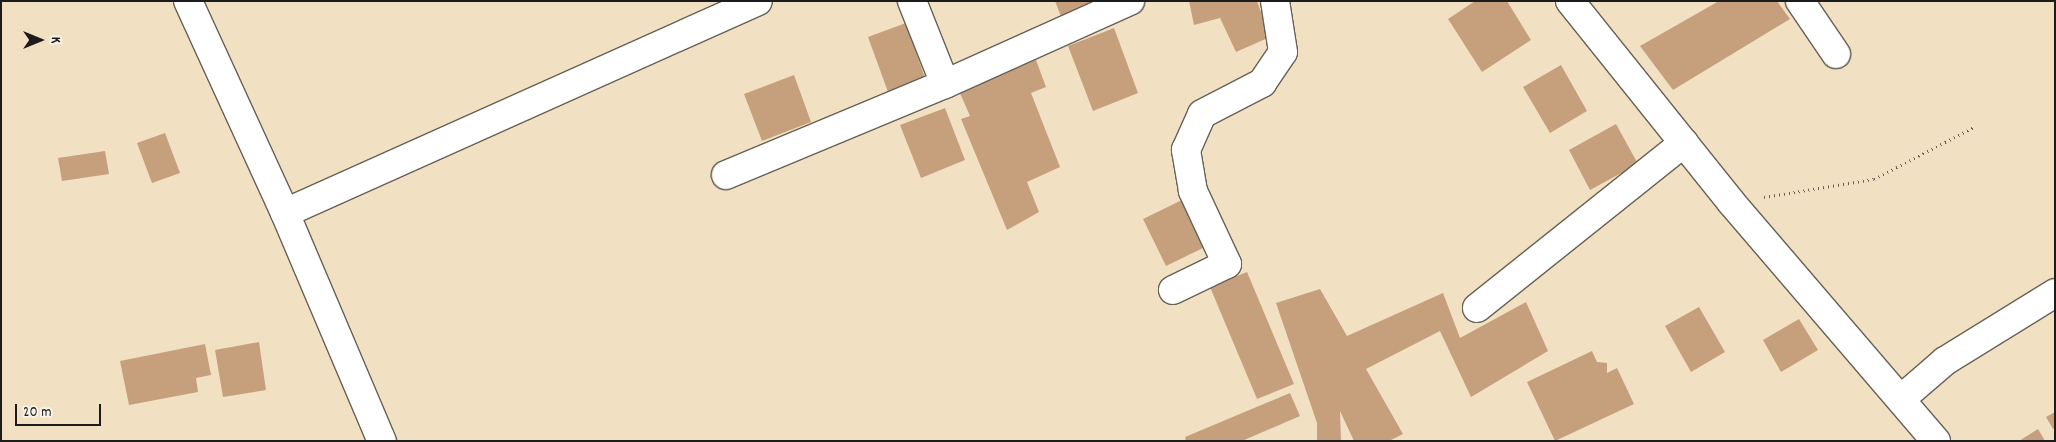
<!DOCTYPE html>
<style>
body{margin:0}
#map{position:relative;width:2056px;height:442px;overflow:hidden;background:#f2e0c3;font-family:Dekko,sans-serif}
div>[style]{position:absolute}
.building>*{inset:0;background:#c6a07d}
.path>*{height:3px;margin-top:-1.5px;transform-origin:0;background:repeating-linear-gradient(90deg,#676156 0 1px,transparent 0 5px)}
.roads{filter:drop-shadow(1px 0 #676156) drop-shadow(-1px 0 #676156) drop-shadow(0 1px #676156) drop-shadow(0 -1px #676156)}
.minor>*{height:28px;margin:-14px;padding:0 14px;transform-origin:14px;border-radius:14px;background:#fff}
.major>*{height:28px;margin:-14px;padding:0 14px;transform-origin:14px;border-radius:14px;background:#fff}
span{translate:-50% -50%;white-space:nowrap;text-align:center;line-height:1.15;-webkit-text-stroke:4px #f7f3e8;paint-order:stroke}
.frame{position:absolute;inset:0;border:2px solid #1c1c1c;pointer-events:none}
.north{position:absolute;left:15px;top:15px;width:50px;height:50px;-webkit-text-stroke:4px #f7f3e8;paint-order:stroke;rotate:90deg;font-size:14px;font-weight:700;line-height:20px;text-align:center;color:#1c1c1c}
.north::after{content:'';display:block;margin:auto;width:18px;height:22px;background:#1c1c1c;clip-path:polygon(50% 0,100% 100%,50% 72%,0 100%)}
.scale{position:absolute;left:15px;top:404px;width:86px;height:22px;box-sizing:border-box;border:2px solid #1c1c1c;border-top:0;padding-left:6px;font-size:15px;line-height:18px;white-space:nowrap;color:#1c1c1c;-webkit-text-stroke:4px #f7f3e8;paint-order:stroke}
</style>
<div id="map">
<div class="building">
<div style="clip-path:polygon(1055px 1px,1109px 1px,1062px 19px)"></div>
<div style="clip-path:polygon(1189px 1px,1257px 1px,1270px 37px,1236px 52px,1220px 18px,1194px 25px)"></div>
<div style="clip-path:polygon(1475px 1px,1507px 1px,1531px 40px,1482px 72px,1448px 19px)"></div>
<div style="clip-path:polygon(1719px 1px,1777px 1px,1790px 19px,1673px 90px,1640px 46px)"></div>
<div style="clip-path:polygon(906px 23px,925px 78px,888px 92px,868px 37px)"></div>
<div style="clip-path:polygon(1114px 28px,1138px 93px,1093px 111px,1068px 46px)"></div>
<div style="clip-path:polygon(1036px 60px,1046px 87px,1031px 93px,1060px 167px,1027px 182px,1039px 212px,1007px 230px,961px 119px,970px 116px,959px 91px)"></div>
<div style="clip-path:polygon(1561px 65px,1587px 111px,1550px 133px,1523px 87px)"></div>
<div style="clip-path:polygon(794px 75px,811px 122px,762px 141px,744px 94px)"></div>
<div style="clip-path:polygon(945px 108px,965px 160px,921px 178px,900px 125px)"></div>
<div style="clip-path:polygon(1616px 124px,1638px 164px,1590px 190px,1569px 150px)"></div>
<div style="clip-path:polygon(165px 133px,180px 173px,152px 183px,137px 143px)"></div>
<div style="clip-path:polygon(105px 151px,109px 174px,62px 181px,58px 158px)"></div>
<div style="clip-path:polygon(1182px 200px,1205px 247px,1166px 266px,1143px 219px)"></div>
<div style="clip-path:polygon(1247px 272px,1294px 384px,1257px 399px,1210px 287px)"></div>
<div style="clip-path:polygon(1320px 289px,1347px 336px,1443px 293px,1460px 338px,1526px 302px,1548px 351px,1471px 397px,1440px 331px,1366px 369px,1403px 434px,1389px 441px,1354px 441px,1340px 411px,1341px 441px,1317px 441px,1317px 423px,1276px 303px)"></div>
<div style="clip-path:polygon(1699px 307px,1725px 352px,1691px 372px,1665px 326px)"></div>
<div style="clip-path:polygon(1799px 319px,1818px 350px,1781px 372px,1763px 340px)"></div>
<div style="clip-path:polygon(259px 342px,266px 390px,223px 397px,215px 350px)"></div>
<div style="clip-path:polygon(205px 344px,211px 375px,196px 378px,198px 392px,129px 405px,120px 361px)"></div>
<div style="clip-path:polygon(1592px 351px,1597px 362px,1607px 363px,1607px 373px,1617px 368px,1634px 404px,1555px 441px,1527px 382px)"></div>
<div style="clip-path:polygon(1290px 393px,1300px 416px,1242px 441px,1186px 441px,1185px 437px)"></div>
<div style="clip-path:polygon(2055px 412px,2055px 428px,2053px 429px,2046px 417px)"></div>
<div style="clip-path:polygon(2038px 429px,2045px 441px,2019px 441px)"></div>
</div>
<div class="path">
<div style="left:1764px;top:197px;width:111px;rotate:-9.3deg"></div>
<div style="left:1874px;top:179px;width:113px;rotate:-27.5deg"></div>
</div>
<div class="roads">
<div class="minor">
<div style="left:912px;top:1px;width:89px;rotate:68.3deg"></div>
<div style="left:1570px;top:1px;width:258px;rotate:51.3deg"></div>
<div style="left:1731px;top:202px;width:315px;rotate:49.4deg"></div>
<div style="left:1800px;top:1px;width:64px;rotate:55.8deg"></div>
<div style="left:726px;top:175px;width:237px;rotate:-22.6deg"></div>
<div style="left:945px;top:84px;width:203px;rotate:-24.2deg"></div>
<div style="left:285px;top:213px;width:518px;rotate:-24.14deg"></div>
<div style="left:1173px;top:290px;width:60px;rotate:-25.7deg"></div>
<div style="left:1227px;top:264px;width:81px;rotate:-115deg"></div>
<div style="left:1193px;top:191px;width:42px;rotate:-99.7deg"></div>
<div style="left:1186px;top:150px;width:39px;rotate:-66deg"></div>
<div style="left:1202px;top:114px;width:68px;rotate:-27.3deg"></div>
<div style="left:1262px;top:83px;width:37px;rotate:-56deg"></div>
<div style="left:1283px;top:52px;width:52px;rotate:-98.9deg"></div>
<div style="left:1477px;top:308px;width:265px;rotate:-38.6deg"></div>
<div style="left:1901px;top:399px;width:58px;rotate:-40.8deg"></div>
<div style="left:1945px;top:361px;width:129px;rotate:-31.7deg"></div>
</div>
<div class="major">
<div style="left:188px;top:1px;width:233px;rotate:65.4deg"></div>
<div style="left:285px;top:213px;width:248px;rotate:67deg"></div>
</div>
</div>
<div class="frame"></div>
<div class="north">K</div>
<div class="scale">20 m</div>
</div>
